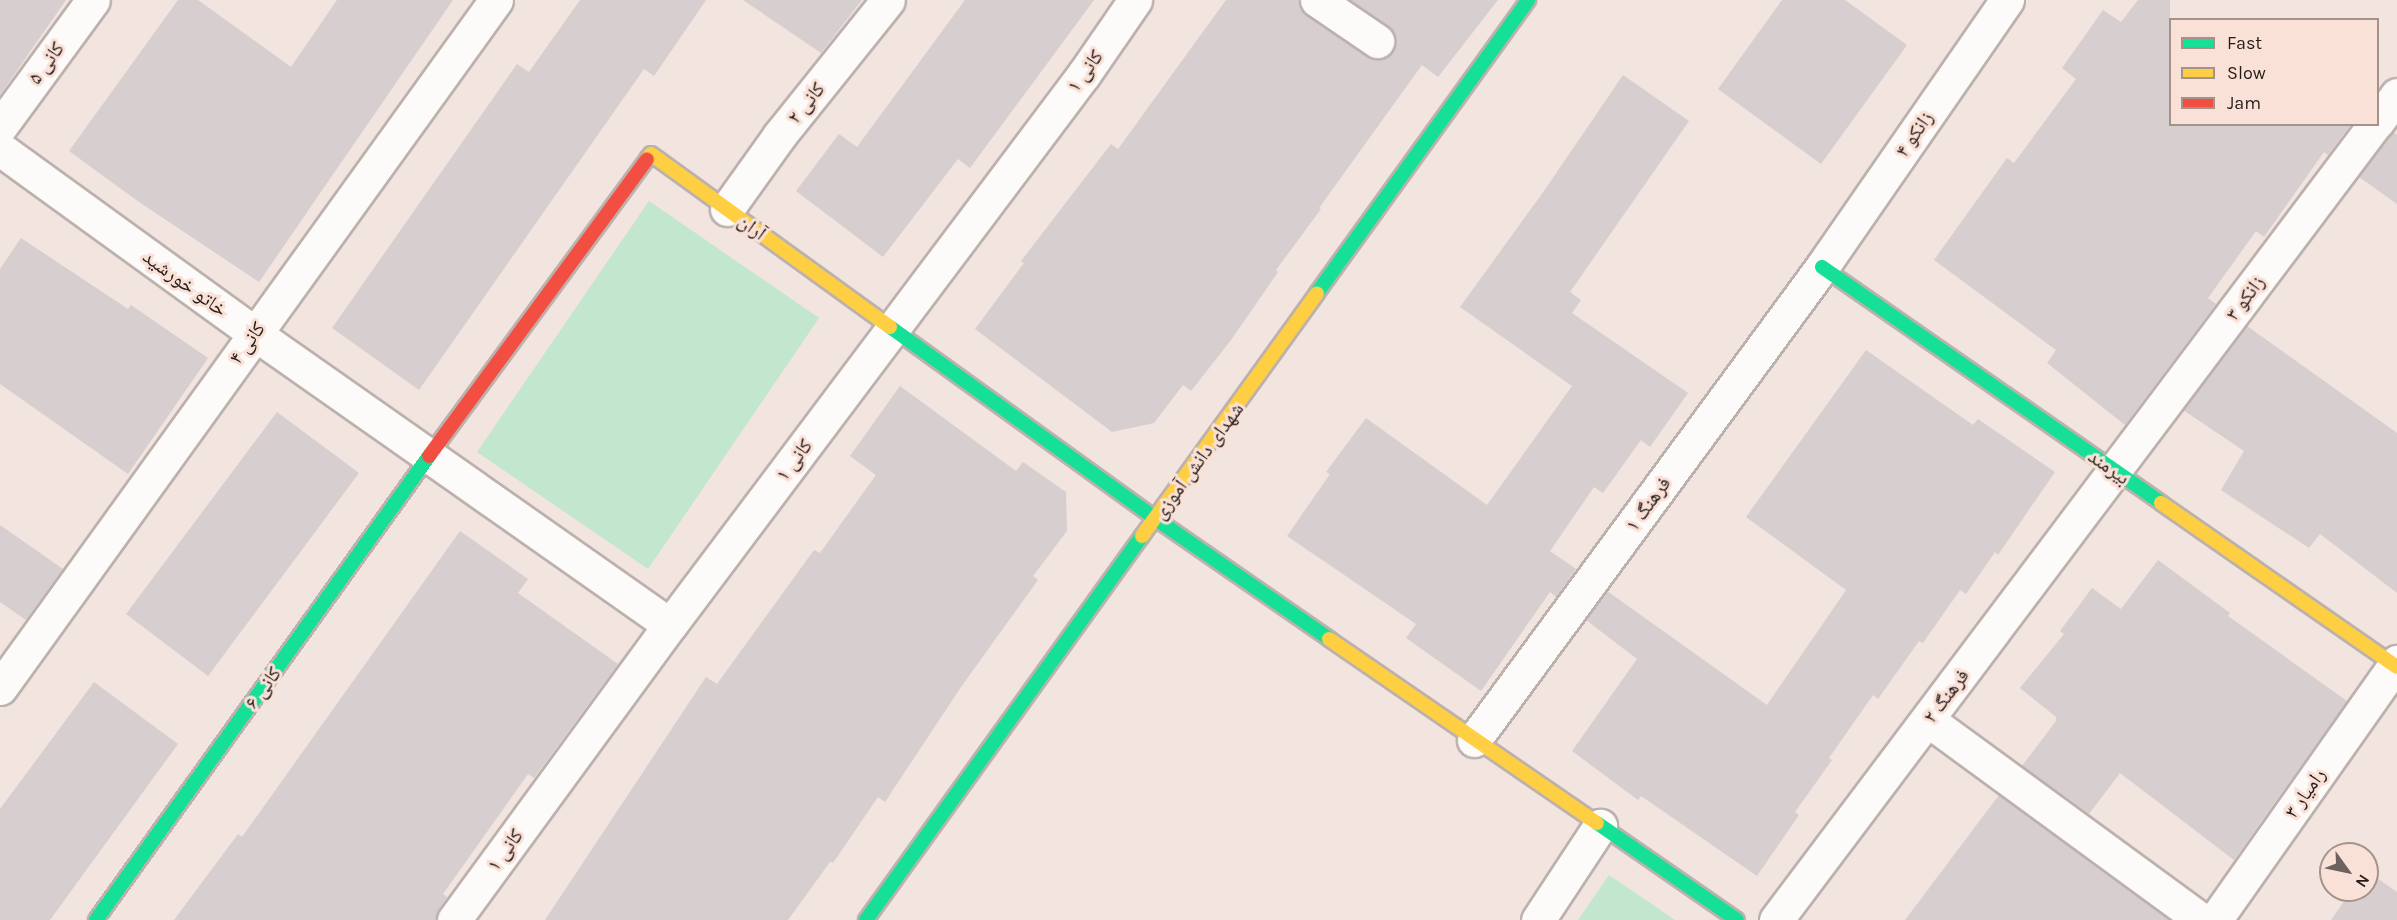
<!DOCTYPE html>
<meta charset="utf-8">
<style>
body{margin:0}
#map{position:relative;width:2397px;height:920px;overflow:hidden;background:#f2e4df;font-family:Karla,"Noto Naskh Arabic",sans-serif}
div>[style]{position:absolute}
.green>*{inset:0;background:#c2e6ce}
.building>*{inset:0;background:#d7cecf}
.roads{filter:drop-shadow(2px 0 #bcb1ad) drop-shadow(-2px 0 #bcb1ad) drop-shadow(0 2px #bcb1ad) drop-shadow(0 -2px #bcb1ad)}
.street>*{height:33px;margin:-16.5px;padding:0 16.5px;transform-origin:16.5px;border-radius:16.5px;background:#fdfbfa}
.fast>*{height:14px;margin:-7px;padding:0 7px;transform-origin:7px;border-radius:7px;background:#16e098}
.slow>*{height:14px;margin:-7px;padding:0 7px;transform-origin:7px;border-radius:7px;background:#ffcf43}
.jam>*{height:14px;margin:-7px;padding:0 7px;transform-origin:7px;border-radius:7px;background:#f24e42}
span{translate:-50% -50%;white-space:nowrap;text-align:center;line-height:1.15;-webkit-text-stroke:6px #fae1d7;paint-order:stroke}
.street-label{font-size:20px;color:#251c19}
.legend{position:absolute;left:2169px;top:18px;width:210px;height:108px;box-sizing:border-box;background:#fae1d7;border:2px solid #a5928b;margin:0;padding:8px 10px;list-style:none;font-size:18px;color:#251c19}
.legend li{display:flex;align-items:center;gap:12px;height:30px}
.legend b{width:30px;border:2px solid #a5928b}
.north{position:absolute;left:2319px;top:842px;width:60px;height:60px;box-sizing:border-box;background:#fae1d7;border:2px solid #a5928b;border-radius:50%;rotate:123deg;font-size:16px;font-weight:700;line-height:24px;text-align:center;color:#251c19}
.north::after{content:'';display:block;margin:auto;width:21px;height:27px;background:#6d625e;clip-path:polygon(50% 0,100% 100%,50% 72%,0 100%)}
</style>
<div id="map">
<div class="green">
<div style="clip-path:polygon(649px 201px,819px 318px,648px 569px,477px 452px)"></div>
<div style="clip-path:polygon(1609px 875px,1675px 920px,1578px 920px)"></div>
</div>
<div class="building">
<div style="clip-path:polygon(0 0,66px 0,0 95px)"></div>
<div style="clip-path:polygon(178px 0,198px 0,291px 67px,337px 0,453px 0,259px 282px,139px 202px,69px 151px)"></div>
<div style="clip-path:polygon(580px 0,706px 0,654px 76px,644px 69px,419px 390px,332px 328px,517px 64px,529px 72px)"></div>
<div style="clip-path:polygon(743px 0,862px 0,821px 53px)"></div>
<div style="clip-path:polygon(965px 0,1094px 0,970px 168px,958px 159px,883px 257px,796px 191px,839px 134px,857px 147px)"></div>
<div style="clip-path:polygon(1226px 0,1298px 0,1300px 9px,1306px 15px,1366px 56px,1376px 60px,1386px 58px,1393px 51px,1396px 42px,1394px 33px,1388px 26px,1350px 0,1498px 0,1438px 77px,1422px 65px,1319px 208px,1321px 209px,1276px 270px,1278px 272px,1231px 340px,1191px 391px,1183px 385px,1154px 423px,1112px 432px,975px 329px,1024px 263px,1021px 261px,1111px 144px,1118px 149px)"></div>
<div style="clip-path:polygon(1782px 0,1845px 0,1907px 45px,1821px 164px,1718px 89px)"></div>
<div style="clip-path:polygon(2138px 0,2170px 0,2170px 124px,2351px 124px,2328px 155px,2324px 152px,2264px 237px,2256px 231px,2208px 298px,2216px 304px,2125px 425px,2047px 363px,2056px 350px,1934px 260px,2007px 158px,2014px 163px,2076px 79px,2062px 68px,2103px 10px,2121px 22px)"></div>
<div style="clip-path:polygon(1623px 75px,1689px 121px,1570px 292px,1581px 300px,1572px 313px,1688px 393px,1650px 447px,1641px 440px,1603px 493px,1594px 487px,1550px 551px,1576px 569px,1556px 597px,1550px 592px,1481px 691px,1406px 638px,1416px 624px,1287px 536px,1330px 474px,1326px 472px,1366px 418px,1487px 505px,1572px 386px,1460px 307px,1544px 191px)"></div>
<div style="clip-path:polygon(2393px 132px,2397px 135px,2397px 204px,2359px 177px)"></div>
<div style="clip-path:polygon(21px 238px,128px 309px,131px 305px,208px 358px,128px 474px,0 384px,0 269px)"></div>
<div style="clip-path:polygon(2247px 326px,2397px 433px,2397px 593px,2320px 534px,2309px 548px,2221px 490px,2244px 451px,2183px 410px)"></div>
<div style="clip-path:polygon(1866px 350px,1973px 425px,1978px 419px,2055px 472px,1998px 555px,1995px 552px,1966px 594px,1960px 590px,1923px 643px,1919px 641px,1878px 699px,1873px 695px,1829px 758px,1832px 760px,1795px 812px,1799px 815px,1757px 876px,1641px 796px,1638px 800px,1572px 751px,1637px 659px,1586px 620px,1607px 591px,1767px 705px,1846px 590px,1746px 517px)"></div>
<div style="clip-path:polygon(900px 386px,1016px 471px,1023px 462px,1066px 492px,1067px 531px,1033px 576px,1038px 580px,961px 687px,885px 802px,878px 797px,833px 863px,830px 862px,788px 920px,545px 920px,706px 677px,717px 684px,814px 550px,820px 553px,876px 475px,850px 456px)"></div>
<div style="clip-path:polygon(277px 412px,359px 473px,208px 676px,126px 614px)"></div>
<div style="clip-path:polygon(0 525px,63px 569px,26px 620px,0 602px)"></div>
<div style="clip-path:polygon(460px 531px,528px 579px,518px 593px,618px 664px,534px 778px,528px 774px,443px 894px,447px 897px,439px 909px,436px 920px,174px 920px,238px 834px,242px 837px)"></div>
<div style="clip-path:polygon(2158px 560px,2230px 613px,2228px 616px,2347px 701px,2234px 860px,2120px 773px,2089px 814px,2022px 766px,2056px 721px,2056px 717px,2020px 688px,2064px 634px,2060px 631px,2092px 588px,2121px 609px)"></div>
<div style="clip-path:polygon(94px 682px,178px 744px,50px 920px,0 920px,0 809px)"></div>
<div style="clip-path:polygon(1999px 795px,2169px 920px,1905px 920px)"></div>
<div style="clip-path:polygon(2367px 871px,2397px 892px,2397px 920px,2331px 920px,2352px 890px,2367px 890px)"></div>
</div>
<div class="roads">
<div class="street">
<div style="left:1317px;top:0;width:73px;rotate:34.3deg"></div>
<div style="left:2378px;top:121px;width:32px;rotate:-54deg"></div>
<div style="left:0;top:127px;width:157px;rotate:-53.8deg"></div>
<div style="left:0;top:149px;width:314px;rotate:35.9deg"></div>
<div style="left:254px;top:333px;width:508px;rotate:35.07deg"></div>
<div style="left:727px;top:209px;width:90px;rotate:-54.5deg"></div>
<div style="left:779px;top:136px;width:174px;rotate:-51.3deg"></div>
<div style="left:0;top:688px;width:848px;rotate:-54.21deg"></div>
<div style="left:1928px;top:720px;width:338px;rotate:36.2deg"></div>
<div style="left:1474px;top:740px;width:587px;rotate:-53.66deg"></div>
<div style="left:1822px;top:267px;width:325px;rotate:-55.3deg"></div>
<div style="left:454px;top:920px;width:366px;rotate:-53.8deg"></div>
<div style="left:670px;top:625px;width:689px;rotate:-53.08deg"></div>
<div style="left:1084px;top:74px;width:90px;rotate:-55.4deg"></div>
<div style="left:1538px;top:920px;width:113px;rotate:-56.6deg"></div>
<div style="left:1776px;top:920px;width:996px;rotate:-53.04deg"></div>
<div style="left:2215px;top:920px;width:316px;rotate:-54.8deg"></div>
</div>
<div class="fast">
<div style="left:1822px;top:267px;width:413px;rotate:34.8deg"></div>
<div style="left:1317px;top:293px;width:361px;rotate:-54.2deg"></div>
<div style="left:890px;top:327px;width:328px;rotate:35.8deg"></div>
<div style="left:1156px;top:519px;width:211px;rotate:34.7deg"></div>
<div style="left:1597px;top:823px;width:170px;rotate:34.7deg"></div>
<div style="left:96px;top:920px;width:571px;rotate:-54.33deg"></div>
<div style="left:866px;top:920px;width:473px;rotate:-54.3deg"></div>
</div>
<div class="slow">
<div style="left:647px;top:159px;width:6px;rotate:-51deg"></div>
<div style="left:651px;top:154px;width:295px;rotate:35.9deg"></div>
<div style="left:2161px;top:503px;width:287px;rotate:34.8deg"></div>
<div style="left:1142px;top:536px;width:299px;rotate:-54.2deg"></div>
<div style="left:1329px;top:639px;width:325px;rotate:34.5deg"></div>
</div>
<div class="jam">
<div style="left:429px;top:456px;width:368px;rotate:-53.7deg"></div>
</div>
</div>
<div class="street-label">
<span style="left:46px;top:63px;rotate:-54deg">کانی ۵</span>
<span style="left:1085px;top:71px;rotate:-54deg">کانی ۱</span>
<span style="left:806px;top:103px;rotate:-51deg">کانی ۲</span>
<span style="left:1914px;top:134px;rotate:-55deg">زانکو ۴</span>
<span style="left:752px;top:227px;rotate:36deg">آران</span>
<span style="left:185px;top:283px;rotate:36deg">خاتو خورشید</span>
<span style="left:2245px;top:298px;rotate:-53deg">زانکو ۳</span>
<span style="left:247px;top:343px;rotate:-54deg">کانی ۴</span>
<span style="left:794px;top:460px;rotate:-53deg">کانی ۱</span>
<span style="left:1198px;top:461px;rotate:-54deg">شهدای دانش آموزی</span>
<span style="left:2109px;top:467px;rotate:35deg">بیرمند</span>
<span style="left:1648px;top:504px;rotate:-54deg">فرهنگ ۱</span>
<span style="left:263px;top:688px;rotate:-54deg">کانی ۶</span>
<span style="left:1946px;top:696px;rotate:-53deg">فرهنگ ۲</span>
<span style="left:2305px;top:793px;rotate:-55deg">رامیار ۳</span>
<span style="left:505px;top:850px;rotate:-54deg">کانی ۱</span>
</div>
<ul class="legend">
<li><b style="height:8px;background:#16e098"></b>Fast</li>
<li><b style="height:8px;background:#ffcf43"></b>Slow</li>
<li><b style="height:8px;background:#f24e42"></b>Jam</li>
</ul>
<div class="north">N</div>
</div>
